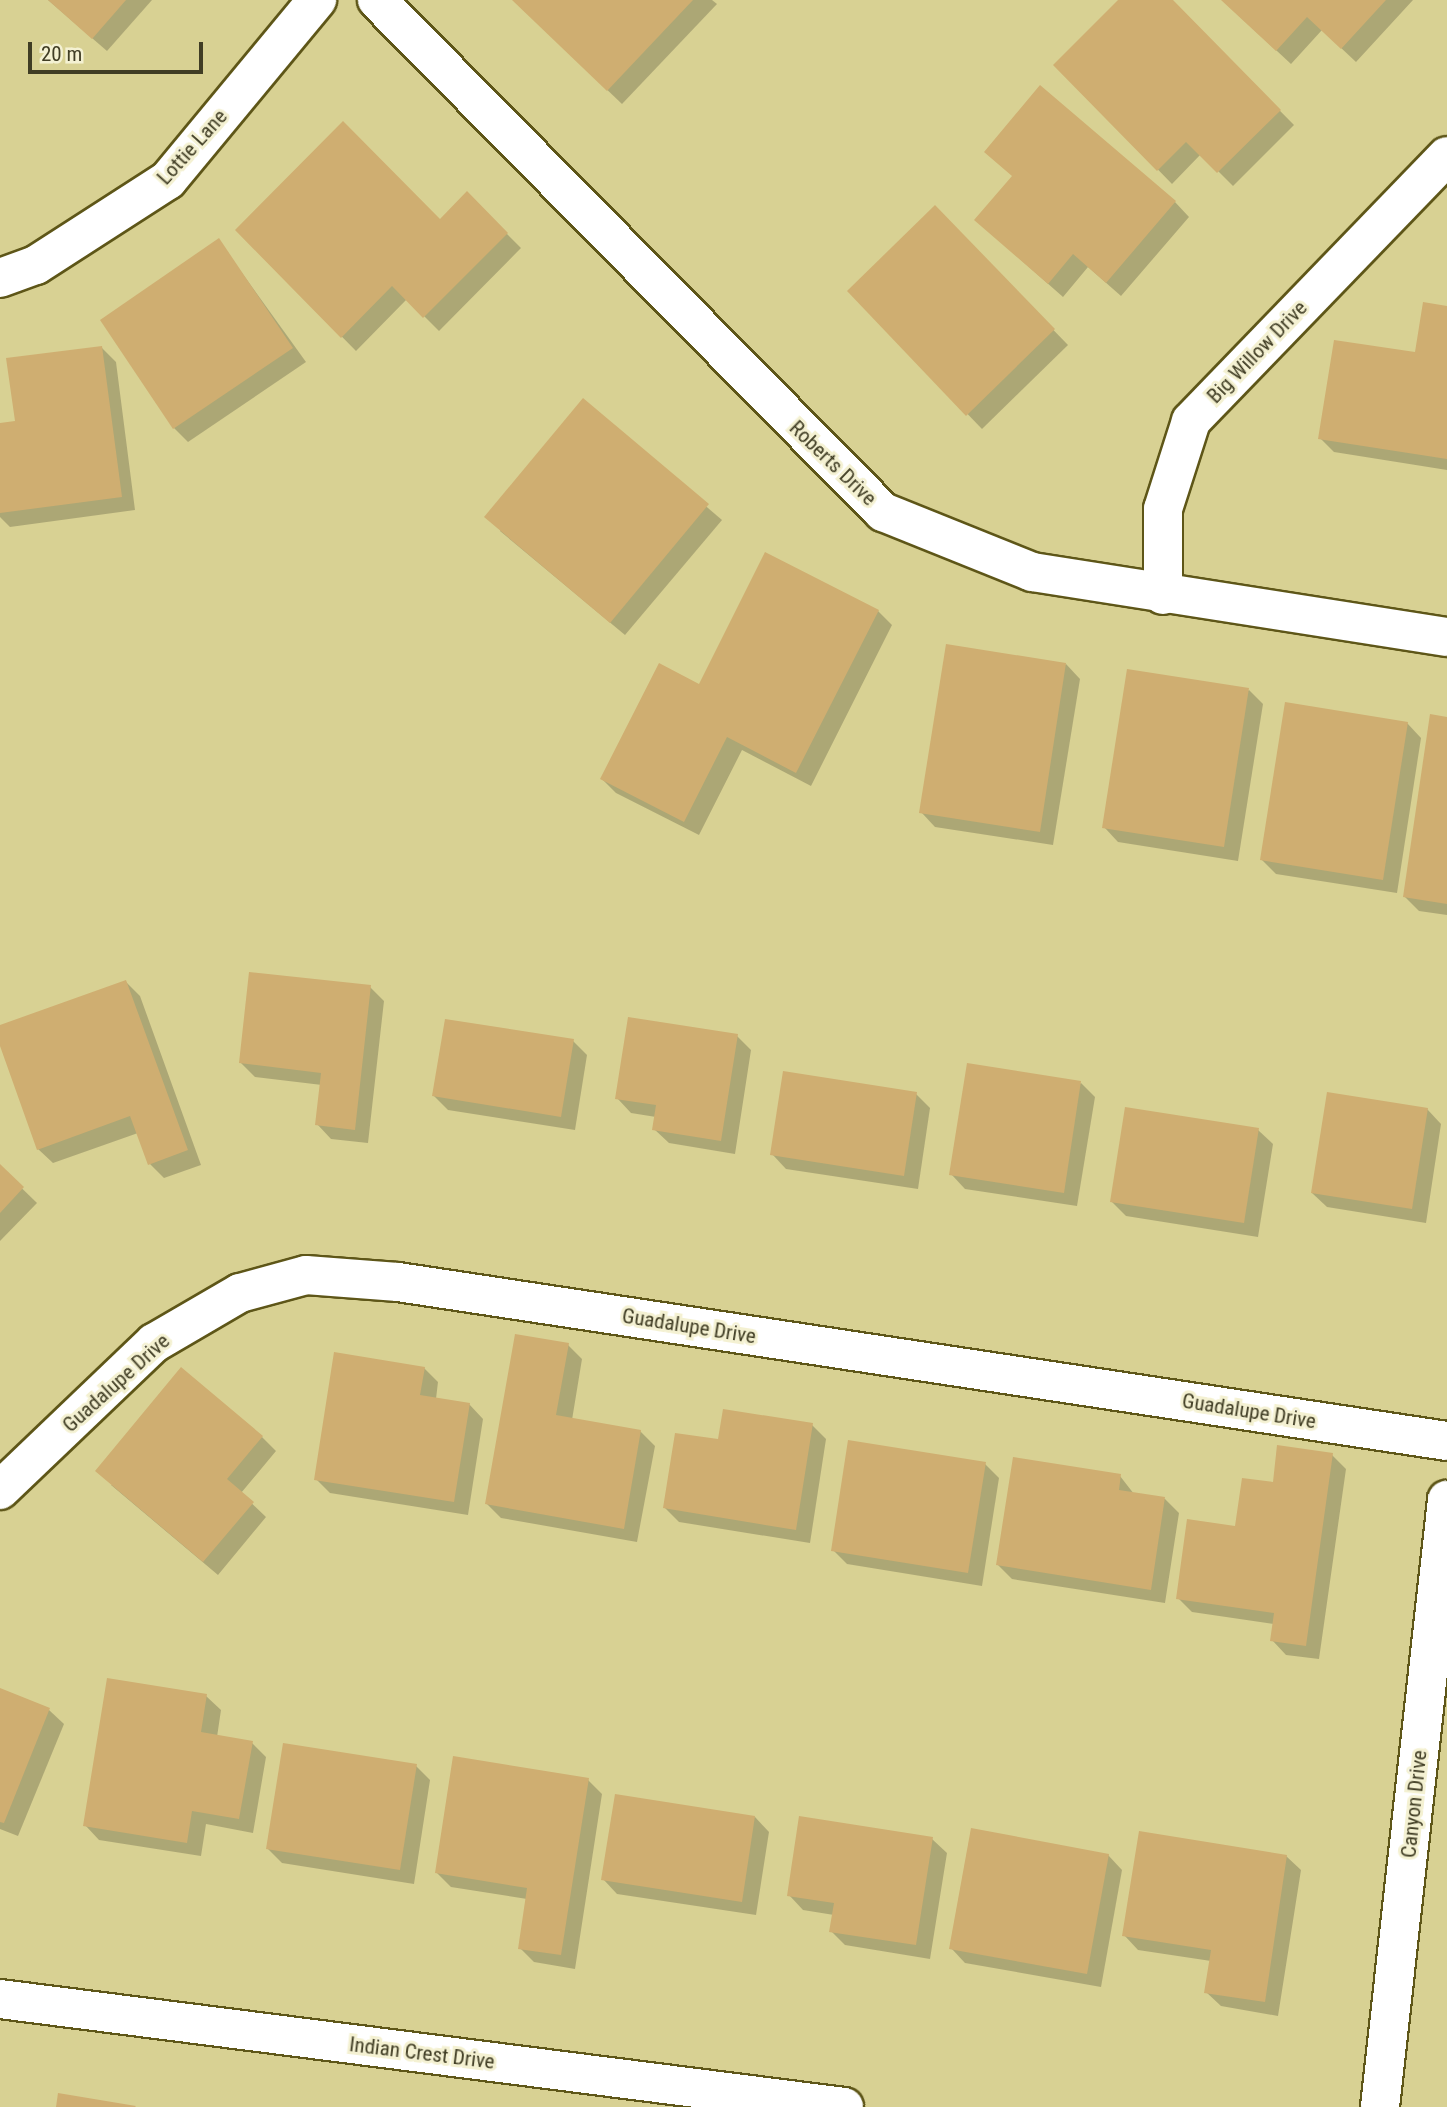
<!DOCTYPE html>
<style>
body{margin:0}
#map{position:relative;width:1447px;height:2107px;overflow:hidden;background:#d8d193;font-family:"Roboto Condensed",sans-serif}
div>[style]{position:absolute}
.shadow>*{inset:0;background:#0003}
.building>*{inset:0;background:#cfae71}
.roads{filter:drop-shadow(2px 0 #5e5618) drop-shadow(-2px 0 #5e5618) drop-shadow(0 2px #5e5618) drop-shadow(0 -2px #5e5618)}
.minor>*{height:38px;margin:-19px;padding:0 19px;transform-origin:19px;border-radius:19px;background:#fff}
span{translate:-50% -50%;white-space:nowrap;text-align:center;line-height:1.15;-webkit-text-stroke:6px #f4f1d2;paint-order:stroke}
.street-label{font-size:21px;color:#403d24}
.scale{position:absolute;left:28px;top:42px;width:175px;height:32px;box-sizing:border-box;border:4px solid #403d24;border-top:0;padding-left:9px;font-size:21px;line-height:24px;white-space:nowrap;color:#403d24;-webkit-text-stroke:5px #f4f1d2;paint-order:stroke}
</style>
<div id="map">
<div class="shadow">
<div style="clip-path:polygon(48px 0,152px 0,107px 51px)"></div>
<div style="clip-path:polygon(513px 0,712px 0,717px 4px,622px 104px)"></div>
<div style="clip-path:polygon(1120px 0,1170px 0,1294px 125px,1233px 186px,1201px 154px,1172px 184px,1056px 65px)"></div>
<div style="clip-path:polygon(1222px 0,1413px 0,1356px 62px,1322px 30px,1291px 64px)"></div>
<div style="clip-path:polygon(467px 194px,521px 248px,439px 331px,407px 299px,356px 351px,237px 230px,440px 222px)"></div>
<div style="clip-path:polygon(1175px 202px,1189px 217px,1121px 296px,1088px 267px,1063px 297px,976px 220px)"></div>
<div style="clip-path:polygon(935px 208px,1068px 345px,982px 429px,849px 291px)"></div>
<div style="clip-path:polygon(219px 241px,306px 362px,188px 442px,174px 428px)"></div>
<div style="clip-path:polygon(1447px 308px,1447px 470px,1334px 452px,1320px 438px,1417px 354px)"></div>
<div style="clip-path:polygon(102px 348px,116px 362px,135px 510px,10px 527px,0 517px,0 425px,17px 422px)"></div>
<div style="clip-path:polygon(583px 401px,722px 520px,625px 635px,500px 531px)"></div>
<div style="clip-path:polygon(878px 611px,892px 625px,811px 786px,742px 750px,699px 835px,616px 793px,602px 779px,699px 686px)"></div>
<div style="clip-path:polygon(1066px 664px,1080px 679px,1053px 845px,935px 827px,921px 812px)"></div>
<div style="clip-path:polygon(1249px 690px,1263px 704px,1238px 861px,1118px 842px,1104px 827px)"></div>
<div style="clip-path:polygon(1447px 719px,1447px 915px,1419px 911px,1404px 896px)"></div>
<div style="clip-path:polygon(1407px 723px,1421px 738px,1397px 893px,1276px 874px,1262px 860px)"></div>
<div style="clip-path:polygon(126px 982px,140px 996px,201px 1165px,164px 1178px,150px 1164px,138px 1133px,53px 1163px,38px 1149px,0 1041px,0 1027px)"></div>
<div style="clip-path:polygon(370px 987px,384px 1001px,368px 1143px,331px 1139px,317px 1124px,322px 1085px,255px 1077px,241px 1063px)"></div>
<div style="clip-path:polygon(737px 1036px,751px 1050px,735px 1154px,669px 1143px,654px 1129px,656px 1117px,631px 1113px,617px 1098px)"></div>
<div style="clip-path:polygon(573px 1041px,587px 1055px,575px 1130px,448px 1110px,434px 1096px)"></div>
<div style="clip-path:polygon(1081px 1083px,1095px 1097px,1077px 1206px,965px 1189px,951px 1174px)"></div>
<div style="clip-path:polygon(916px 1094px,930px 1108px,918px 1189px,786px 1169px,772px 1154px)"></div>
<div style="clip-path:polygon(1427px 1109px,1441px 1124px,1426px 1223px,1327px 1207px,1312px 1193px)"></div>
<div style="clip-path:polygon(1258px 1130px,1273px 1144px,1258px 1237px,1126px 1216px,1112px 1202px)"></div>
<div style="clip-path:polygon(0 1167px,37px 1203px,0 1241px)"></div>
<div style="clip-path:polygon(568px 1345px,582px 1359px,572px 1420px,640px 1431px,655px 1446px,637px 1542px,501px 1518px,487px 1504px)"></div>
<div style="clip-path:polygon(424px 1368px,438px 1382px,436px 1399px,469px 1404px,483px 1419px,468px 1515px,330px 1493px,316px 1479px)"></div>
<div style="clip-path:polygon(812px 1425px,826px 1439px,810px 1543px,679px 1522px,665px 1508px,719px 1441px)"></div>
<div style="clip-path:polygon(262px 1437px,276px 1451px,241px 1493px,266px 1517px,218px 1575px,111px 1485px)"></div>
<div style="clip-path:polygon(1332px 1455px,1346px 1469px,1319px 1659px,1286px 1655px,1272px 1640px,1274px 1624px,1192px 1612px,1178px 1598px,1274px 1484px)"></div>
<div style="clip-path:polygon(985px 1464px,999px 1478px,982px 1586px,847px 1564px,833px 1550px)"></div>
<div style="clip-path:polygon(1120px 1476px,1134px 1494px,1165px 1499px,1179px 1513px,1165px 1603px,1012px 1579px,998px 1565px)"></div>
<div style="clip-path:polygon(0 1690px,49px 1710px,64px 1724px,18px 1836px,0 1829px)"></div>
<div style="clip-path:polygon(206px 1696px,221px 1710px,217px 1737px,252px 1743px,266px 1757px,253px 1833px,206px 1824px,201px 1856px,99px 1840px,85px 1825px)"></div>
<div style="clip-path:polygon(416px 1766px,430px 1780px,414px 1884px,282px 1863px,268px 1849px)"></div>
<div style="clip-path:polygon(588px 1780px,602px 1794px,575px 1969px,534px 1962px,520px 1948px,527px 1899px,451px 1887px,437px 1873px)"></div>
<div style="clip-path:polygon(755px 1817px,769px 1832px,756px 1915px,617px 1894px,603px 1879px)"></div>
<div style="clip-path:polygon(932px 1839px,947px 1853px,930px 1959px,845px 1945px,831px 1931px,834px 1915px,803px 1910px,789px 1895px)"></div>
<div style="clip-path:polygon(1108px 1855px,1122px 1870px,1101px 1987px,965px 1963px,951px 1948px)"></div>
<div style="clip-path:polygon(1286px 1856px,1301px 1870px,1278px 2016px,1221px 2006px,1206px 1992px,1211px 1961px,1138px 1950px,1124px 1935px)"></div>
</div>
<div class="building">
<div style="clip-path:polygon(48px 0,126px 0,92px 39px)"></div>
<div style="clip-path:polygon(512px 0,693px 0,607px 91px)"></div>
<div style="clip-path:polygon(1118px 0,1173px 0,1281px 110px,1217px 173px,1186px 142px,1157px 171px,1053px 65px)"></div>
<div style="clip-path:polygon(1221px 0,1386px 0,1341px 49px,1307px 17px,1276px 51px)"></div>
<div style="clip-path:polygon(1040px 85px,1176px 201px,1106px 283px,1073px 254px,1048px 284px,974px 220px,1012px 176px,984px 152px)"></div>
<div style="clip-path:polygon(343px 121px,440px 219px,467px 191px,508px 233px,423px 318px,392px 286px,341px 338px,235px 230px)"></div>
<div style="clip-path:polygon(935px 205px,1055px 329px,966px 416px,847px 291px)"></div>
<div style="clip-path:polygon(219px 238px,293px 348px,173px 429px,100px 320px)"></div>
<div style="clip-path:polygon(1423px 302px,1447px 306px,1447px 459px,1318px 439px,1334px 340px,1415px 352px)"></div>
<div style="clip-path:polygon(102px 346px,122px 497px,0 513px,0 423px,15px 421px,6px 358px)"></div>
<div style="clip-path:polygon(583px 398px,709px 504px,610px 623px,484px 517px)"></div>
<div style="clip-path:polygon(765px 552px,879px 610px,796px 773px,727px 737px,684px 822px,600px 779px,659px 663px,699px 684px)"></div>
<div style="clip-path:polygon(946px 644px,1066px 663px,1040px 832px,919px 813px)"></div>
<div style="clip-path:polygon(1127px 669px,1249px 688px,1224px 847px,1102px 828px)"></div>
<div style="clip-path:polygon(1285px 702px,1408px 722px,1383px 880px,1260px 860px)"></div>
<div style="clip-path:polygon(1430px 714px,1447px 717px,1447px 904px,1403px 897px)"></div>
<div style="clip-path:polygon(249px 972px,371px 985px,355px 1130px,315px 1125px,321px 1073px,239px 1063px)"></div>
<div style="clip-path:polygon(126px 980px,188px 1150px,148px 1165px,130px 1116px,37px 1150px,0 1046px,0 1025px)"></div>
<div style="clip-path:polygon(628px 1017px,738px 1034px,721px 1141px,652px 1130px,656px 1105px,615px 1099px)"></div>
<div style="clip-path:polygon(445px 1019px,574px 1039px,561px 1117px,432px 1096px)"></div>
<div style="clip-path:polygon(967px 1063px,1081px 1081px,1064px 1193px,949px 1175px)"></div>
<div style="clip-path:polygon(783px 1071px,917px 1092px,904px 1176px,770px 1155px)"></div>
<div style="clip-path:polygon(1327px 1092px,1428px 1108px,1412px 1209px,1311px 1193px)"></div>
<div style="clip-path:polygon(1125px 1107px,1259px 1128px,1244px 1223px,1110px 1202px)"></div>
<div style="clip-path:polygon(0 1164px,24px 1187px,0 1213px)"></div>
<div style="clip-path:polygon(515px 1334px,569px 1343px,556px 1415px,641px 1430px,624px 1529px,485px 1504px)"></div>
<div style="clip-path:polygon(334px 1352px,425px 1367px,420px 1395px,470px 1403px,454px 1502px,314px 1480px)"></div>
<div style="clip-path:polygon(181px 1367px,263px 1436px,227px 1479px,254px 1502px,203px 1562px,95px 1471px)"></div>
<div style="clip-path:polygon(723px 1409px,813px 1423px,796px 1530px,663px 1508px,675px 1433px,718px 1439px)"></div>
<div style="clip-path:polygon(848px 1440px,986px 1462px,968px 1573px,831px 1551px)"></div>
<div style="clip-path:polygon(1277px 1445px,1333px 1453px,1306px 1646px,1270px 1641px,1274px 1613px,1176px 1599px,1187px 1519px,1235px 1526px,1242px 1478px,1273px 1482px)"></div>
<div style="clip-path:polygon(1013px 1457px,1121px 1474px,1119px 1490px,1165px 1497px,1151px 1590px,996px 1565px)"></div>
<div style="clip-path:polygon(107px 1678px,207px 1694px,201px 1732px,253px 1741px,239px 1819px,192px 1811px,187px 1843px,83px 1826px)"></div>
<div style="clip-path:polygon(0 1688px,50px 1708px,4px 1823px,0 1822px)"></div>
<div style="clip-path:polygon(283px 1743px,417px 1764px,400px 1870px,266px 1849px)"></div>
<div style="clip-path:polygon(453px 1756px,589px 1778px,561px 1955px,518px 1949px,527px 1888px,435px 1873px)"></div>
<div style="clip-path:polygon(615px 1794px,755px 1816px,742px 1902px,601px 1880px)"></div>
<div style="clip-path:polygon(799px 1816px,933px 1837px,916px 1945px,829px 1932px,834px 1903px,787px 1896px)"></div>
<div style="clip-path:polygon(971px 1828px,1109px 1854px,1087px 1974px,949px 1949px)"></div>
<div style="clip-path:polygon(1139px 1831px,1287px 1855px,1265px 2002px,1204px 1993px,1211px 1950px,1122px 1936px)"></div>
<div style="clip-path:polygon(58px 2093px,136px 2106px,135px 2107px,56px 2107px)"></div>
</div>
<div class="roads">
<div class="minor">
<div style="left:377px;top:0;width:720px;rotate:45.34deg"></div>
<div style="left:883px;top:512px;width:161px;rotate:21.9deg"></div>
<div style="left:1032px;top:572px;width:420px;rotate:8.9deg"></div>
<div style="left:0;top:278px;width:38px;rotate:-20deg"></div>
<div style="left:36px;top:265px;width:157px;rotate:-32.8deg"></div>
<div style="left:168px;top:180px;width:234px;rotate:-50.4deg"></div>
<div style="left:1163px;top:595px;width:86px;rotate:-90deg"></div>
<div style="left:1163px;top:509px;width:92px;rotate:-72.3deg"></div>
<div style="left:1191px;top:421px;width:368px;rotate:-46deg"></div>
<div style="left:0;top:1490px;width:213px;rotate:-43.7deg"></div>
<div style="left:154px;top:1343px;width:99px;rotate:-30.2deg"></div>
<div style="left:240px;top:1293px;width:68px;rotate:-15.3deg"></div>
<div style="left:306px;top:1275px;width:92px;rotate:4.4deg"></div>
<div style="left:398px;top:1282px;width:1061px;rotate:8.62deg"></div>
<div style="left:0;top:1999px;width:851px;rotate:7.29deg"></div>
<div style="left:1380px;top:2107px;width:611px;rotate:-83.7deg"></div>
</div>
</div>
<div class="street-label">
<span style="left:192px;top:147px;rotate:-48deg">Lottie Lane</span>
<span style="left:1257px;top:352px;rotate:-46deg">Big Willow Drive</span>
<span style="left:833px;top:463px;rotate:44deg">Roberts Drive</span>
<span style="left:689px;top:1326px;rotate:9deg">Guadalupe Drive</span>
<span style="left:116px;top:1383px;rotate:-42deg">Guadalupe Drive</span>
<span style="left:1249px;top:1411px;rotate:9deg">Guadalupe Drive</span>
<span style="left:1414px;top:1804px;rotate:-84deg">Canyon Drive</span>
<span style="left:422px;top:2053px;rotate:7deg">Indian Crest Drive</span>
</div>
<div class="scale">20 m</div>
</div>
